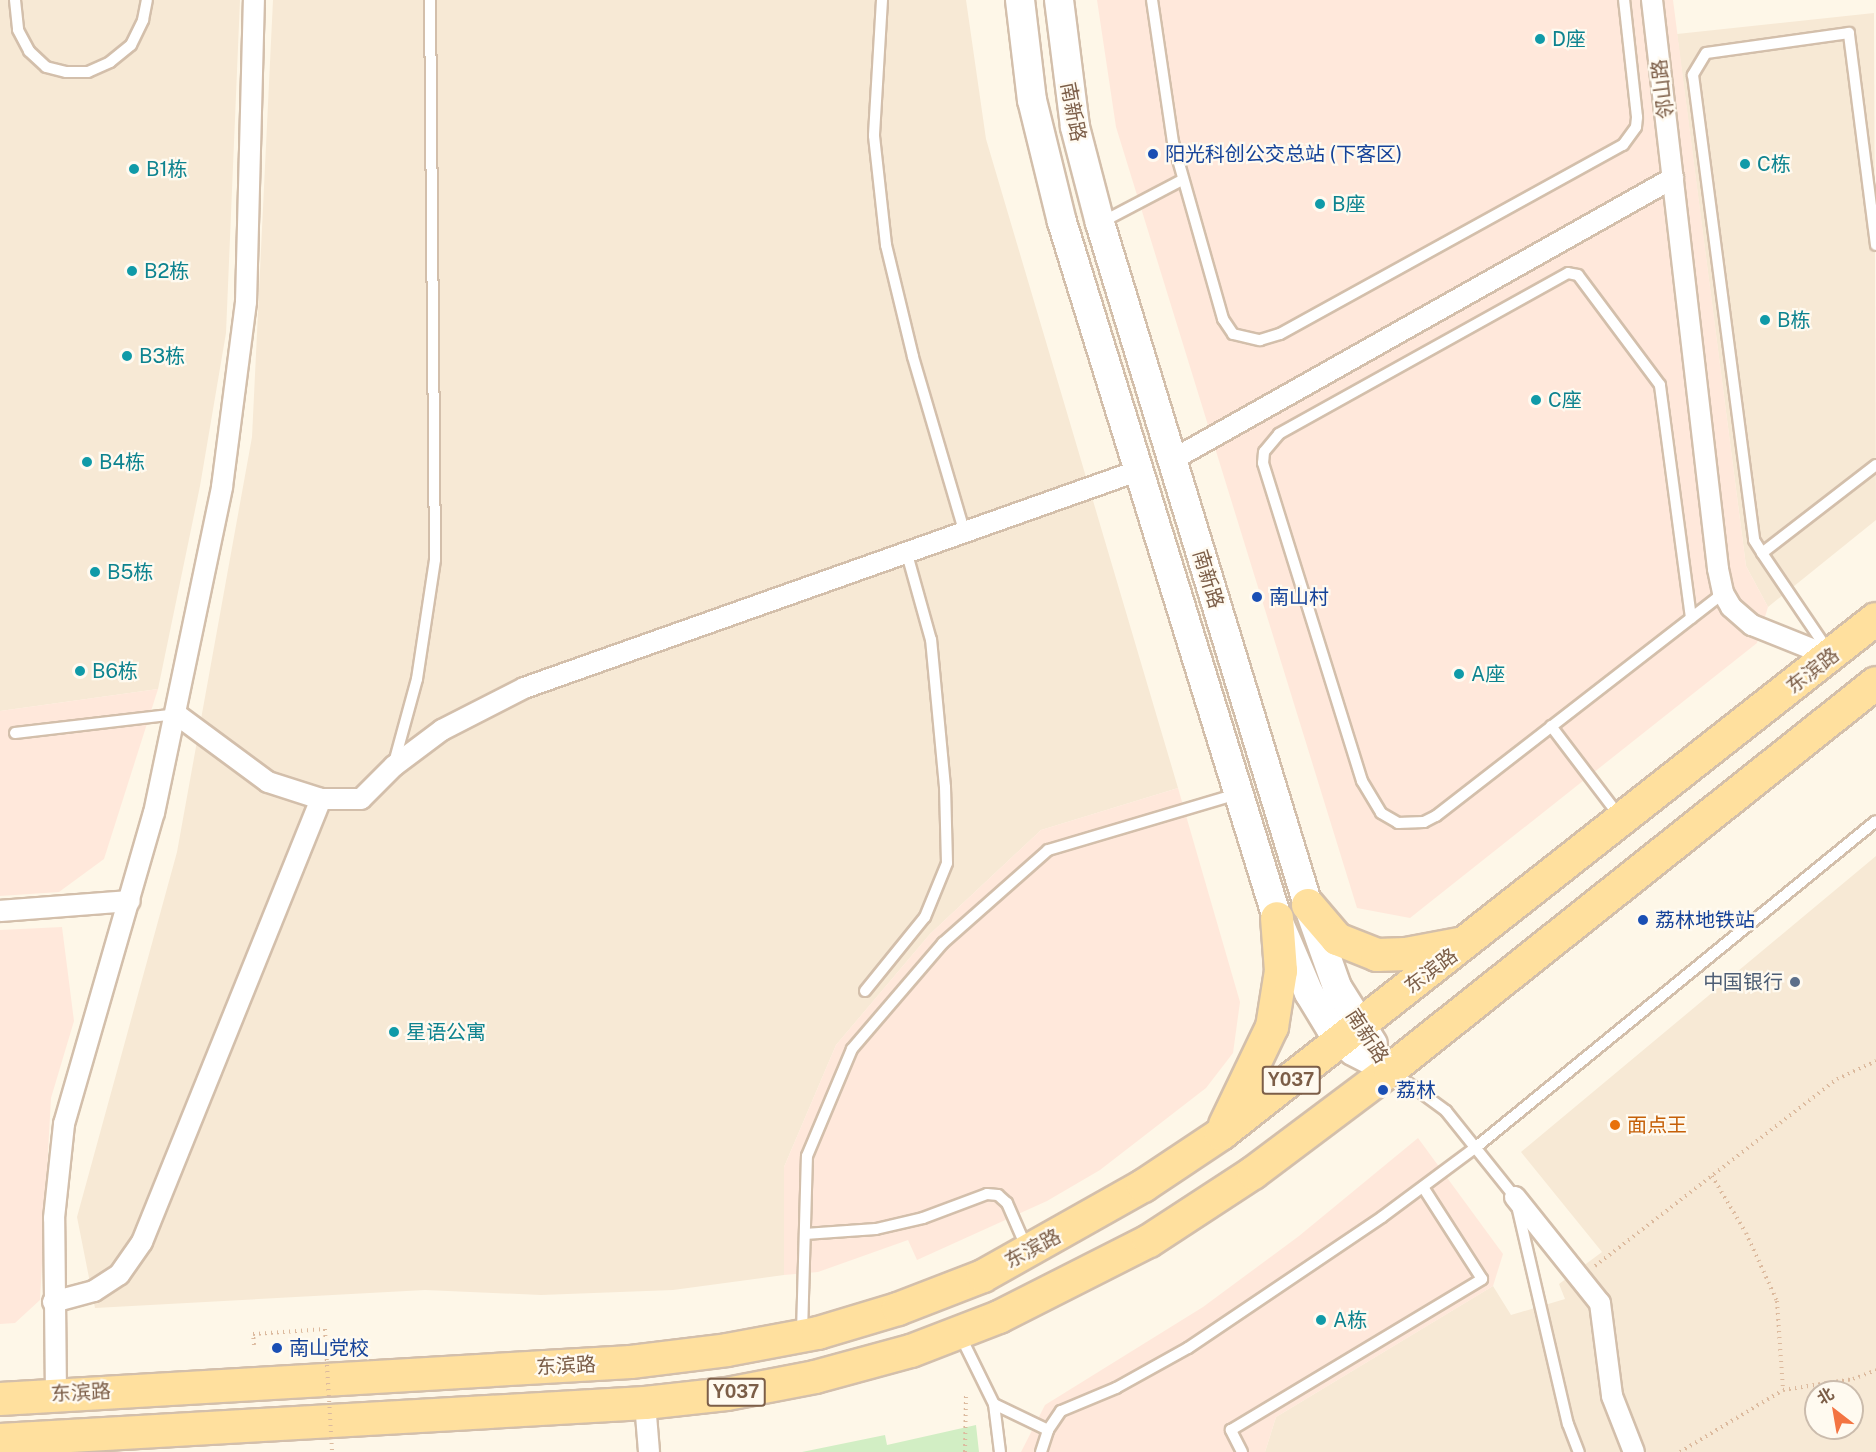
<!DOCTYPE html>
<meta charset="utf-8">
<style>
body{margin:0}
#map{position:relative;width:1876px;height:1452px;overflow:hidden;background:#fef7e8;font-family:"Public Sans","Noto Sans SC",sans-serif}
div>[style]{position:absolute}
.residential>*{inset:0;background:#f7e9d5}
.commercial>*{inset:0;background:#ffe8db}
.green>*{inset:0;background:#d2eec4}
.path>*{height:4px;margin-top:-2px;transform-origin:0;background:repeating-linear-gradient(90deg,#dcba9e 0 1.5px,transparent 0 6px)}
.roads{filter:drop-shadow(2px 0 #d3bfab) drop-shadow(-2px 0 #d3bfab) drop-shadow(0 2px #d3bfab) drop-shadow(0 -2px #d3bfab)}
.lane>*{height:10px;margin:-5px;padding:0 5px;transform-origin:5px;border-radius:5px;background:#fff}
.street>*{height:20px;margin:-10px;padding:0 10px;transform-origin:10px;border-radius:10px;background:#fff}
.secondary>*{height:28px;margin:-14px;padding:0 14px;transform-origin:14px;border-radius:14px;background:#fff}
.primary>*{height:32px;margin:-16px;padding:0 16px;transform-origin:16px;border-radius:16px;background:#ffe09e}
.path-bridge>*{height:4px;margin-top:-2px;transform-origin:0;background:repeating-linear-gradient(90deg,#dcba9e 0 1.5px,transparent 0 6px)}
.dots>*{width:16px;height:16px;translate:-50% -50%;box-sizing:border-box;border:3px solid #fffaf0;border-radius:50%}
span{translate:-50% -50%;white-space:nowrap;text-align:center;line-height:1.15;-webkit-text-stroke:4.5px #fffaf0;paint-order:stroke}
.shield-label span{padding:2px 4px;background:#fffaf0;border:2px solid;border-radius:4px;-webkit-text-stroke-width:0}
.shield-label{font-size:18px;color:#7c5e48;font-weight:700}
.culture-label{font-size:20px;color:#0d838f}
.left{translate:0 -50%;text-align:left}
.street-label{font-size:20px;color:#7c5e48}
.transit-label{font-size:20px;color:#164399}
.service-label{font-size:20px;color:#4e5e75}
.right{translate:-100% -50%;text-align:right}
.food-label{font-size:20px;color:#c56008}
.north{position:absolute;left:1804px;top:1380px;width:60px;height:60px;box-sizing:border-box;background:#fffaf0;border:2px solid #cbbcad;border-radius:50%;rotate:329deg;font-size:16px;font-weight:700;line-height:24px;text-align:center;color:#7c5e48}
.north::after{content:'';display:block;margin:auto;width:21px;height:27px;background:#f37442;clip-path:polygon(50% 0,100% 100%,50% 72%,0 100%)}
</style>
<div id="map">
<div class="residential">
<div style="clip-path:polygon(0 0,240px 0,226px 333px,200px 486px,158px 689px,0 711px)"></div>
<div style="clip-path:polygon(273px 0,966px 0,986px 139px,1178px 788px,1041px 830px,930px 934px,836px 1045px,784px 1167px,784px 1275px,673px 1290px,541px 1295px,425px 1290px,95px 1308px,77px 1217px,177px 852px,252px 437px)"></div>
<div style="clip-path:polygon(1874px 13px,1876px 520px,1768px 607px,1746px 566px,1677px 34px)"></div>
<div style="clip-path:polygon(evenodd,1876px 856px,1876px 1452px,1265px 1452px,1276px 1417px,1493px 1286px,1511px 1315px,1565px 1299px,1559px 1284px,1602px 1252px,1521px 1152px,1876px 856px,1816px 1392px,1852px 1392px,1852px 1428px,1816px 1428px,1816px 1392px)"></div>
</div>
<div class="commercial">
<div style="clip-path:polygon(1097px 0,1673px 0,1746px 566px,1768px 607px,1757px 643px,1410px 918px,1357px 908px,1116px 127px)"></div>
<div style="clip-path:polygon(158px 689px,104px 859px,59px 892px,0 896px,0 711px)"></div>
<div style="clip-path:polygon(1178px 788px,1240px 1002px,1233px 1053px,1206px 1088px,1100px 1170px,1047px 1201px,917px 1260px,908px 1240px,818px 1272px,784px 1275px,784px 1167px,836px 1045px,930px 934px,1041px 830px)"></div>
<div style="clip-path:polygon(62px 927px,74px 1021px,51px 1098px,40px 1300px,15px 1323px,0 1324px,0 930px)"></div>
<div style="clip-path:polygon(1418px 1138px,1503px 1254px,1493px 1286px,1276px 1417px,1265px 1452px,1021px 1452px,1045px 1405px,1203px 1307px,1299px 1236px)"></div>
</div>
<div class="green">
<div style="clip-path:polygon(976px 1425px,979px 1452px,802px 1452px,885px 1435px,887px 1445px)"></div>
</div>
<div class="path">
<div style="left:1712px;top:1176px;width:66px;rotate:59.2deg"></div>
<div style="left:1746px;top:1233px;width:75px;rotate:65.5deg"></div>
<div style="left:1777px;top:1301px;width:89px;rotate:86.1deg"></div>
<div style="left:1595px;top:1266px;width:306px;rotate:-37.7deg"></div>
<div style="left:1837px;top:1079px;width:43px;rotate:-24.8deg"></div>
<div style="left:254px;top:1345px;width:11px;rotate:-95deg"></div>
<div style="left:253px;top:1334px;width:72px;rotate:-4deg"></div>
<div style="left:965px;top:1452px;width:57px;rotate:-89deg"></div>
<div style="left:1680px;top:1452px;width:120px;rotate:-31deg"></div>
<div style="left:1783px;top:1390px;width:71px;rotate:-8.9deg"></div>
<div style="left:1853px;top:1379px;width:25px;rotate:-21deg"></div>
</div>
<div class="roads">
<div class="lane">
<div style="left:15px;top:0;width:30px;rotate:84deg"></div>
<div style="left:18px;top:30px;width:24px;rotate:62deg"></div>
<div style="left:29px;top:51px;width:23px;rotate:43deg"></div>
<div style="left:46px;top:67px;width:21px;rotate:14deg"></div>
<div style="left:66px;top:72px;width:22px"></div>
<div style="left:88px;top:72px;width:24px;rotate:-24deg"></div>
<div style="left:110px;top:62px;width:27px;rotate:-39deg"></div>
<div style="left:131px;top:45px;width:28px;rotate:-64deg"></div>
<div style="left:143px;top:20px;width:20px;rotate:-79deg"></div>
<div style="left:882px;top:0;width:136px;rotate:93.4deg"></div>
<div style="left:874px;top:136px;width:110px;rotate:83.7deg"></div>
<div style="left:886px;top:245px;width:115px;rotate:76.4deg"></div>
<div style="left:913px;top:357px;width:184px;rotate:73.6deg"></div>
<div style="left:1152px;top:0;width:144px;rotate:81.6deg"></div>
<div style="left:1173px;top:142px;width:184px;rotate:74.2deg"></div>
<div style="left:1223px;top:319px;width:18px;rotate:56deg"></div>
<div style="left:1233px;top:334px;width:28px;rotate:13deg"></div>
<div style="left:1260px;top:340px;width:21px;rotate:-17deg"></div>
<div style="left:1280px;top:334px;width:392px;rotate:-28.9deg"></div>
<div style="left:1623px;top:145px;width:22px;rotate:-54deg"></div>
<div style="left:1636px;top:127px;width:10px;rotate:-84deg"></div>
<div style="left:1637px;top:117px;width:118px;rotate:-96.3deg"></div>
<div style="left:1102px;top:222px;width:90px;rotate:-27.7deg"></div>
<div style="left:1876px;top:245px;width:214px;rotate:-97.3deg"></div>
<div style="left:1849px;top:33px;width:144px;rotate:172deg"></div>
<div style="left:1706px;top:53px;width:26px;rotate:121deg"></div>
<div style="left:1693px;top:75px;width:469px;rotate:82.5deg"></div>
<div style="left:1754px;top:540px;width:15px;rotate:58deg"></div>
<div style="left:1762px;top:553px;width:144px;rotate:-37.7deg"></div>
<div style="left:1762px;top:553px;width:120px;rotate:55.9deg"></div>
<div style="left:1691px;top:618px;width:235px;rotate:-97.6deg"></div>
<div style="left:1660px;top:385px;width:137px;rotate:-126.7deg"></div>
<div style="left:1578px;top:275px;width:10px;rotate:-169deg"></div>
<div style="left:1568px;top:273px;width:331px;rotate:150.9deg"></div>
<div style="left:1279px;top:434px;width:23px;rotate:130deg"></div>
<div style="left:1264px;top:452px;width:11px;rotate:95deg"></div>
<div style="left:1263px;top:463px;width:333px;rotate:72.7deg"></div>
<div style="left:1362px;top:781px;width:37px;rotate:59deg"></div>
<div style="left:1381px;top:813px;width:20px;rotate:30deg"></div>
<div style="left:1398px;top:823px;width:26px;rotate:-2deg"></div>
<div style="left:1424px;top:822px;width:13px;rotate:-27deg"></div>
<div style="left:1436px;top:816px;width:363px;rotate:-37.8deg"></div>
<div style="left:1551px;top:726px;width:114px;rotate:52.8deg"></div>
<div style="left:15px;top:733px;width:162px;rotate:-6.7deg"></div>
<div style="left:394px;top:763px;width:87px;rotate:-74.7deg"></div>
<div style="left:417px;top:679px;width:120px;rotate:-81.4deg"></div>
<div style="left:435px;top:560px;width:560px;rotate:-90.51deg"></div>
<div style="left:865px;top:991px;width:95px;rotate:-51deg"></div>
<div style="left:925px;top:917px;width:58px;rotate:-67.8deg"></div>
<div style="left:947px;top:863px;width:76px;rotate:-91.5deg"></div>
<div style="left:945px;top:787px;width:148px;rotate:-95.4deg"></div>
<div style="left:931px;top:640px;width:89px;rotate:-105.6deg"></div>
<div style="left:1393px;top:1072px;width:66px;rotate:36.3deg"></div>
<div style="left:1446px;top:1111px;width:110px;rotate:51.3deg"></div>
<div style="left:1515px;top:1197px;width:233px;rotate:76.9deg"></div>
<div style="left:1568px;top:1424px;width:30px;rotate:69deg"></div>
<div style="left:805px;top:1234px;width:71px;rotate:-4deg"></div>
<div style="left:876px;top:1229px;width:48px;rotate:-13.2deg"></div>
<div style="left:923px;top:1218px;width:68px;rotate:-20.6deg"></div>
<div style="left:987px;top:1194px;width:11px;rotate:5deg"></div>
<div style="left:998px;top:1195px;width:12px;rotate:42deg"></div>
<div style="left:1007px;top:1203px;width:50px;rotate:66.5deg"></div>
<div style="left:802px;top:1333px;width:177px;rotate:-88.4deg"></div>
<div style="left:807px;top:1156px;width:116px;rotate:-67.2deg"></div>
<div style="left:852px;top:1049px;width:140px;rotate:-49.4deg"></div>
<div style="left:943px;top:943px;width:140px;rotate:-41.5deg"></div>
<div style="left:1048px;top:850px;width:197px;rotate:-16.5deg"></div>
<div style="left:960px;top:1335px;width:77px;rotate:63.8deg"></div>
<div style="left:994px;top:1404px;width:48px;rotate:82.9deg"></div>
<div style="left:994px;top:1404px;width:60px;rotate:25.7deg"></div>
<div style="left:1041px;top:1452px;width:23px;rotate:-72deg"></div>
<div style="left:1048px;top:1430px;width:23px;rotate:-56deg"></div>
<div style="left:1061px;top:1411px;width:60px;rotate:-22.7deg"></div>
<div style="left:1116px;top:1388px;width:82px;rotate:-29.1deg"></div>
<div style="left:1188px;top:1348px;width:234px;rotate:-34deg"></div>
<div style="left:1382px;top:1217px;width:116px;rotate:-36.6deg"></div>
<div style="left:1475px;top:1148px;width:517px;rotate:-39.2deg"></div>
<div style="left:1242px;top:1452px;width:25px;rotate:-117deg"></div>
<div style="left:1231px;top:1430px;width:293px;rotate:-31deg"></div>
<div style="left:1482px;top:1279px;width:109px;rotate:-122.7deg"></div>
</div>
<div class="street">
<div style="left:1652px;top:0;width:573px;rotate:83.38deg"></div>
<div style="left:1718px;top:569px;width:25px;rotate:78deg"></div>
<div style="left:1723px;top:593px;width:16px;rotate:60deg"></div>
<div style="left:1731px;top:607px;width:28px;rotate:41deg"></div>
<div style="left:1752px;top:625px;width:86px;rotate:21.8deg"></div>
<div style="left:1172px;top:460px;width:575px;rotate:-29.37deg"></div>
<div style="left:176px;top:714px;width:114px;rotate:36.5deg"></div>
<div style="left:268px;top:782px;width:56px;rotate:17.8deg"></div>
<div style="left:0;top:911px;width:130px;rotate:-4.4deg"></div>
<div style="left:1515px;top:1197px;width:136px;rotate:51.3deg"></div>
<div style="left:1600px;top:1303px;width:94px;rotate:82.6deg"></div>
<div style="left:1612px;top:1396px;width:60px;rotate:68.6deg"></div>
<div style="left:53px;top:1302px;width:42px;rotate:-15deg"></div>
<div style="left:94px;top:1291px;width:30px;rotate:-33deg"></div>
<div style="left:119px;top:1275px;width:40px;rotate:-55.1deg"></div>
<div style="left:142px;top:1242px;width:478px;rotate:-68deg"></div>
<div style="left:321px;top:799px;width:40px"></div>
<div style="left:361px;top:799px;width:47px;rotate:-45deg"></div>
<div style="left:394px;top:766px;width:60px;rotate:-36.9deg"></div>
<div style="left:442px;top:730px;width:92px;rotate:-27.1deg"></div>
<div style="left:524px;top:688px;width:653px;rotate:-19.49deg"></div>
<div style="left:56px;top:1395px;width:177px;rotate:-90.6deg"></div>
<div style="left:54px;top:1218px;width:95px;rotate:-83.9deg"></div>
<div style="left:64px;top:1124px;width:324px;rotate:-73.9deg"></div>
<div style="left:154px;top:813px;width:333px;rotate:-78.2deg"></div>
<div style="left:222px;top:487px;width:187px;rotate:-82.6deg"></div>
<div style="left:246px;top:302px;width:302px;rotate:-88.5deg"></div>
<div style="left:645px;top:1403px;width:49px;rotate:85.3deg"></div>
</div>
<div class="secondary">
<div style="left:1020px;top:0;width:101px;rotate:83.2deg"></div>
<div style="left:1032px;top:100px;width:126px;rotate:76.2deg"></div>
<div style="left:1062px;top:222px;width:728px;rotate:72.83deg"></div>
<div style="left:1277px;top:918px;width:82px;rotate:66.9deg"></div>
<div style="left:1309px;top:993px;width:42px;rotate:58.6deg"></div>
<div style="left:1331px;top:1029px;width:31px;rotate:45deg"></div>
<div style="left:1353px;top:1051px;width:42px;rotate:27.2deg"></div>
<div style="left:1059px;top:0;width:128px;rotate:82.8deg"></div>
<div style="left:1075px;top:127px;width:99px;rotate:75.4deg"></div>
<div style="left:1100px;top:223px;width:713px;rotate:73.04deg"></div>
<div style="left:1308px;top:905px;width:87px;rotate:70.5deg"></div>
<div style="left:1337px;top:987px;width:67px;rotate:57.7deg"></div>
</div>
<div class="primary">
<div style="left:1308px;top:905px;width:45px;rotate:49.5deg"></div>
<div style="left:1337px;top:939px;width:43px;rotate:21.8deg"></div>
<div style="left:1377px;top:955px;width:29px;rotate:-2deg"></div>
<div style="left:1406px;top:954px;width:54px;rotate:-10.7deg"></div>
<div style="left:1225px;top:1125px;width:109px;rotate:-64.4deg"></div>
<div style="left:1272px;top:1027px;width:57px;rotate:-80.9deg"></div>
<div style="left:1281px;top:971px;width:53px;rotate:-94.3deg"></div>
<div style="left:0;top:1399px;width:632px;rotate:-3.36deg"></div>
<div style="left:631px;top:1362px;width:97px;rotate:-7.1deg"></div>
<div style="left:727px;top:1350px;width:93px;rotate:-10.6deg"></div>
<div style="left:818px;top:1333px;width:84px;rotate:-16.7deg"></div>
<div style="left:898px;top:1309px;width:91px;rotate:-21.2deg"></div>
<div style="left:983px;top:1276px;width:184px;rotate:-29.4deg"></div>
<div style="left:1143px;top:1186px;width:94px;rotate:-33.7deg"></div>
<div style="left:1221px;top:1134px;width:833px;rotate:-38.18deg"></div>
<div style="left:0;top:1440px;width:646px;rotate:-3.28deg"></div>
<div style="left:645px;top:1403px;width:82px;rotate:-6.3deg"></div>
<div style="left:727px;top:1394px;width:90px;rotate:-10.9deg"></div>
<div style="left:815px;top:1377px;width:99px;rotate:-15.2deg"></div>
<div style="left:911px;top:1351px;width:94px;rotate:-21.1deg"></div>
<div style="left:999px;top:1317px;width:168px;rotate:-26.9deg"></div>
<div style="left:1149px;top:1241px;width:124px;rotate:-33.2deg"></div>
<div style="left:1253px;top:1173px;width:171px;rotate:-36.9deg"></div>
<div style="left:1390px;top:1070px;width:621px;rotate:-38.53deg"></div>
</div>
</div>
<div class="path-bridge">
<div style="left:325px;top:1329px;width:123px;rotate:86.7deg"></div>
</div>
<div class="dots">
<div style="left:1540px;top:39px;background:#0f9aa8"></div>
<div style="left:1153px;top:154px;background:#1a4fb4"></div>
<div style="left:1745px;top:164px;background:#0f9aa8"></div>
<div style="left:134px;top:169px;background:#0f9aa8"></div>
<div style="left:1320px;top:204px;background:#0f9aa8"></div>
<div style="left:132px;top:271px;background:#0f9aa8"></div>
<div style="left:1765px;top:320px;background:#0f9aa8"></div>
<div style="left:127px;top:356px;background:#0f9aa8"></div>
<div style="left:1536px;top:400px;background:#0f9aa8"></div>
<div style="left:87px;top:462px;background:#0f9aa8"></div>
<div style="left:95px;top:572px;background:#0f9aa8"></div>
<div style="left:1257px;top:597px;background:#1a4fb4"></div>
<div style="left:80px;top:671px;background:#0f9aa8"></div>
<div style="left:1459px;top:674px;background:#0f9aa8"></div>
<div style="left:1643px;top:920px;background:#1a4fb4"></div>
<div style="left:1795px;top:982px;background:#5c6f8a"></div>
<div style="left:394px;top:1032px;background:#0f9aa8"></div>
<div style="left:1383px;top:1090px;background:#1a4fb4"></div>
<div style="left:1615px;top:1125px;background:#e8710a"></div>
<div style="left:1321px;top:1320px;background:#0f9aa8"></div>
<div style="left:277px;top:1348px;background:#1a4fb4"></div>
</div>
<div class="shield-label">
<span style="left:1291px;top:1080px">Y037</span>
<span style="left:736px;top:1392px">Y037</span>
</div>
<div class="culture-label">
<span class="left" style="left:1552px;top:39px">D座</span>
<span class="left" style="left:1757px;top:164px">C栋</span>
<span class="left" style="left:146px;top:169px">B1栋</span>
<span class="left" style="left:1332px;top:204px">B座</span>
<span class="left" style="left:144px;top:271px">B2栋</span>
<span class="left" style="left:1777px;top:320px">B栋</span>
<span class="left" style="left:139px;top:356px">B3栋</span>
<span class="left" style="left:1548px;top:400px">C座</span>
<span class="left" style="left:99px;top:462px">B4栋</span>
<span class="left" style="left:107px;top:572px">B5栋</span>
<span class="left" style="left:92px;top:671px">B6栋</span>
<span class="left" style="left:1471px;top:674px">A座</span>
<span class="left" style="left:406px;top:1032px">星语公寓</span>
<span class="left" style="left:1333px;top:1320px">A栋</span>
</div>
<div class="street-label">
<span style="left:1663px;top:89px;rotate:-97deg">邻山路</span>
<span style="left:1073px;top:112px;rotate:79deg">南新路</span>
<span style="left:1208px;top:579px;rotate:73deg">南新路</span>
<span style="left:1813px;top:671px;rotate:-38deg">东滨路</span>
<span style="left:1431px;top:971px;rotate:-37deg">东滨路</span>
<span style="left:1367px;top:1036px;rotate:57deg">南新路</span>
<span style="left:1033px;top:1249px;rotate:-28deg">东滨路</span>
<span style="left:566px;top:1366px;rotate:-3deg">东滨路</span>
<span style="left:81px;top:1393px;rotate:-3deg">东滨路</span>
</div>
<div class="transit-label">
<span class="left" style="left:1165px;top:154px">阳光科创公交总站 (下客区)</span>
<span class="left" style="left:1269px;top:597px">南山村</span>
<span class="left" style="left:1655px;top:920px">荔林地铁站</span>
<span class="left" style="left:1396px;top:1090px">荔林</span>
<span class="left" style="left:289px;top:1348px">南山党校</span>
</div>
<div class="service-label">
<span class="right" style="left:1783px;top:982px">中国银行</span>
</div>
<div class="food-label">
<span class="left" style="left:1627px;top:1125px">面点王</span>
</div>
<div class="north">北</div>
</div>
